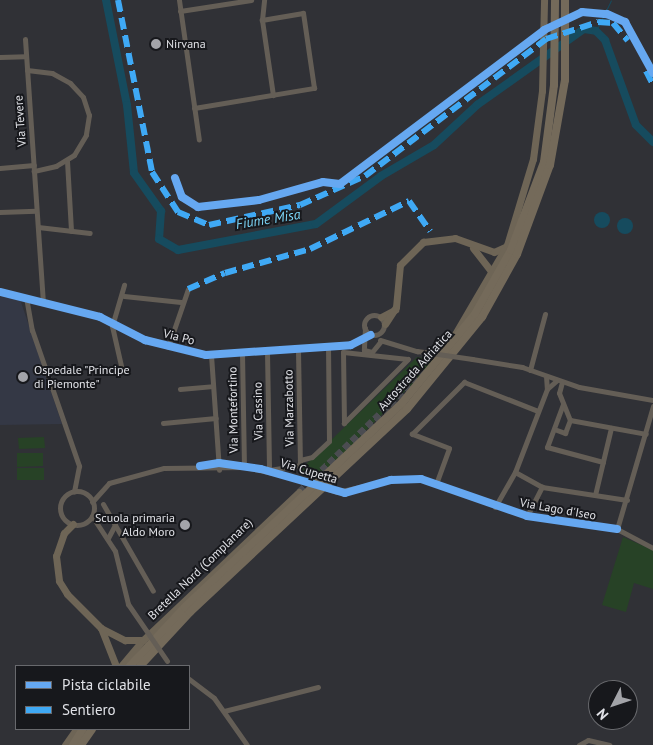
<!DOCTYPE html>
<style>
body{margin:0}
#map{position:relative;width:653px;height:745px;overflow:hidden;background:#303136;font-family:"PT Sans",sans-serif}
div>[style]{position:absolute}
.built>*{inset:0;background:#343845}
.green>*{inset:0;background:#274226}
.water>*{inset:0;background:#164b5e}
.round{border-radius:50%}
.stream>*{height:1px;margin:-0.5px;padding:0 0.5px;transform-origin:0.5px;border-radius:0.5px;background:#164b5e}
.river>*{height:8px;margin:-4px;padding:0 4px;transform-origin:4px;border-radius:4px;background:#164b5e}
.major-tunnel>*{height:7px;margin-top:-3.5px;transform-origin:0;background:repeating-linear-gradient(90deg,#4b4c51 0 7px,transparent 0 10.5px)}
.minor>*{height:5px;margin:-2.5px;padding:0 2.5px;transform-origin:2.5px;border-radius:2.5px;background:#645e56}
.minor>.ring{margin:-2.5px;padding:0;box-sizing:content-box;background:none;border:5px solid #645e56;border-radius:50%}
.major>*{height:7px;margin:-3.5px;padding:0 3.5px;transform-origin:3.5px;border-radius:3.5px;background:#6e6556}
.highway>*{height:8px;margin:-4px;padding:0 4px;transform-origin:4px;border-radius:4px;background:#746a5a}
.minor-bridge>*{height:5px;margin:-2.5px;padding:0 2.5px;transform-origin:2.5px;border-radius:2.5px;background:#645e56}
.quiet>*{height:6px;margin-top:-3px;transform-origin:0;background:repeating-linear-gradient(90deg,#3fa9f5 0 12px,transparent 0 18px)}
.cycleway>*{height:8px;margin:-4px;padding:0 4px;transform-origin:4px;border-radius:4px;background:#66a8f1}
.dots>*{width:14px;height:14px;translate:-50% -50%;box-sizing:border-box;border:2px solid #17181c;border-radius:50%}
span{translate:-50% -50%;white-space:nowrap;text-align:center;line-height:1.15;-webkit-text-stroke:4px #17181c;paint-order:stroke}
.poi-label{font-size:12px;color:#e1e2e7}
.left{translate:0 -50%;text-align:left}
.right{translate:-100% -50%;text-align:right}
.street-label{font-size:12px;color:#e1e2e7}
.water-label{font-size:14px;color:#7dd5f7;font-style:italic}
.legend{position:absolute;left:15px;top:665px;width:175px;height:65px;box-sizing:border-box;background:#17181c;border:1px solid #68696d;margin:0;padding:6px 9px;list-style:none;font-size:15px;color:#e1e2e7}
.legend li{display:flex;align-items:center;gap:10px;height:25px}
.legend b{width:25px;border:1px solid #68696d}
.north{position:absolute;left:588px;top:680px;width:50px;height:50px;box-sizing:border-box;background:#17181c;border:1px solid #68696d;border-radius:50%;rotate:229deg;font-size:14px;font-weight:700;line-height:20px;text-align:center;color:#e1e2e7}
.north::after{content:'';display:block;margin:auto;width:18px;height:22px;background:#a3a4a9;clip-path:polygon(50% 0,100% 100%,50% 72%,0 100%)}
</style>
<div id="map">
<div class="built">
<div style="clip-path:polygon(0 297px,20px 299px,62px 424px,0 425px)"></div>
</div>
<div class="green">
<div style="clip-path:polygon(417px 357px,436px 360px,317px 480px,298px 472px)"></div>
<div style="clip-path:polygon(44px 437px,45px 448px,19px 449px,18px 438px)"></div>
<div style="clip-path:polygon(17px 453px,43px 453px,43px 466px,17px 467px)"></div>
<div style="clip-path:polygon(17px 468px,44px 468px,44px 480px,17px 480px)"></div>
<div style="clip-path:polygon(623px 537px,653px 550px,653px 589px,634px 583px,626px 612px,602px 605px)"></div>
</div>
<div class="water">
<div class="round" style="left:594px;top:212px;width:16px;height:16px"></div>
<div class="round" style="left:617px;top:218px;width:16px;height:16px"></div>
</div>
<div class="stream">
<div style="left:596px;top:31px;width:34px;rotate:-64deg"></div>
</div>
<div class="river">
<div style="left:106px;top:0;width:107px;rotate:78.7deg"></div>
<div style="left:127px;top:105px;width:68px;rotate:84.1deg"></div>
<div style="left:134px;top:173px;width:47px;rotate:54.6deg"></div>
<div style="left:161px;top:211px;width:28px;rotate:94deg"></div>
<div style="left:159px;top:239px;width:22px;rotate:30deg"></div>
<div style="left:178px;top:250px;width:140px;rotate:-10.7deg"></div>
<div style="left:316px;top:224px;width:81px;rotate:-36.4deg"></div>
<div style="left:381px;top:176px;width:61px;rotate:-30.3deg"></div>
<div style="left:434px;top:145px;width:59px;rotate:-42.9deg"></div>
<div style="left:477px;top:105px;width:131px;rotate:-35.4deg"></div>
<div style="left:584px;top:29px;width:12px;rotate:9deg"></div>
<div style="left:596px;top:31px;width:13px;rotate:45deg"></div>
<div style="left:605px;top:40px;width:90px;rotate:70deg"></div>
<div style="left:636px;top:125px;width:24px;rotate:45deg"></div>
</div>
<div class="major-tunnel">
<div style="left:299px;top:492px;width:177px;rotate:-44.1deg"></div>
</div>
<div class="minor">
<div style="left:179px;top:0;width:141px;rotate:81.9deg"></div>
<div style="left:180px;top:11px;width:72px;rotate:-8.8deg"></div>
<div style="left:262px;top:20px;width:76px;rotate:81.7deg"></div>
<div style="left:25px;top:39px;width:264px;rotate:86.1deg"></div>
<div style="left:0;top:57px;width:25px;rotate:-2deg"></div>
<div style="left:27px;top:70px;width:25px;rotate:7deg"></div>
<div style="left:52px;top:73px;width:21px;rotate:29deg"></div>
<div style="left:70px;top:83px;width:19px;rotate:47deg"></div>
<div style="left:83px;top:97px;width:19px;rotate:72deg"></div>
<div style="left:89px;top:115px;width:20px;rotate:99deg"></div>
<div style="left:86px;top:135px;width:23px;rotate:121deg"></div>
<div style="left:74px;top:155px;width:21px;rotate:149deg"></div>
<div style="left:56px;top:166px;width:23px;rotate:167deg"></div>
<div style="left:194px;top:108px;width:122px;rotate:-9.5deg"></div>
<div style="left:314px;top:88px;width:76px;rotate:-98.3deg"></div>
<div style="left:303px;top:13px;width:42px;rotate:170.3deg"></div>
<div style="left:262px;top:20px;width:20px;rotate:-84deg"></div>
<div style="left:67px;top:161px;width:70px;rotate:86.7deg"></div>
<div style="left:0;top:168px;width:34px;rotate:-5deg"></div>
<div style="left:0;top:212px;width:36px;rotate:-2deg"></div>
<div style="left:38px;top:227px;width:52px;rotate:6.6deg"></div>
<div style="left:0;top:292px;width:103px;rotate:14deg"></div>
<div style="left:100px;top:317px;width:51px;rotate:27.1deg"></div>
<div style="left:145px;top:340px;width:63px;rotate:13.8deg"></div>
<div style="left:206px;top:355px;width:145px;rotate:-3.9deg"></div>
<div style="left:351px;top:345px;width:22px;rotate:-27deg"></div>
<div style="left:124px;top:296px;width:57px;rotate:6deg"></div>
<div style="left:26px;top:297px;width:34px;rotate:80deg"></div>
<div style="left:32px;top:330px;width:144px;rotate:70.9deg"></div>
<div style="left:79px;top:466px;width:26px;rotate:101deg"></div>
<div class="ring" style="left:364px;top:315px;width:15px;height:15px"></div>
<div style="left:365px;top:328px;width:22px;rotate:93deg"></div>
<div style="left:364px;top:350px;width:8px;rotate:14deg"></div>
<div style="left:372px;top:352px;width:14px;rotate:-51deg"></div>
<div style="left:380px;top:340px;width:39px;rotate:17deg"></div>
<div style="left:168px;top:347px;width:61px;rotate:-71deg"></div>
<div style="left:267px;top:352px;width:118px;rotate:89deg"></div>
<div style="left:343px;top:352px;width:65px;rotate:6.1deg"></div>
<div style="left:408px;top:359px;width:91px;rotate:135deg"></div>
<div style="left:344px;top:423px;width:71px;rotate:-90.8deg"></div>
<div style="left:242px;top:353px;width:114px;rotate:89deg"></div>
<div style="left:211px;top:355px;width:115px;rotate:86deg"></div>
<div style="left:472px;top:359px;width:51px;rotate:9.1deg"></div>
<div style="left:522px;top:367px;width:60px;rotate:19.3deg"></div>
<div style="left:579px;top:387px;width:75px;rotate:10deg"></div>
<div style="left:122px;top:370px;width:45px;rotate:-102.8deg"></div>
<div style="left:112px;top:326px;width:43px;rotate:-73.7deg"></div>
<div style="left:530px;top:370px;width:58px;rotate:-75deg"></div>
<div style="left:546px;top:376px;width:13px;rotate:86deg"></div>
<div style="left:547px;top:389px;width:13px;rotate:-42deg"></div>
<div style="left:562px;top:382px;width:11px;rotate:105deg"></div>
<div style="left:559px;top:393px;width:29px;rotate:68deg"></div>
<div style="left:180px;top:389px;width:33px;rotate:-5deg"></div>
<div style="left:563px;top:404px;width:46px;rotate:110.4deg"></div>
<div style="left:547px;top:447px;width:58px;rotate:15deg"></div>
<div style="left:570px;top:420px;width:77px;rotate:10.4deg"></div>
<div style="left:163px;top:423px;width:53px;rotate:-5.4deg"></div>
<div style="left:554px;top:429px;width:12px;rotate:20deg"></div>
<div style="left:565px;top:433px;width:14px;rotate:-69deg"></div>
<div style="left:300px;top:460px;width:12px;rotate:-14deg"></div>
<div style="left:312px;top:457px;width:23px;rotate:-43deg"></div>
<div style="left:329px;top:441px;width:95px;rotate:-90.6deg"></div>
<div style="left:201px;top:466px;width:30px;rotate:-4deg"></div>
<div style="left:231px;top:464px;width:61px;rotate:12.2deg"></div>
<div style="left:269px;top:470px;width:31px;rotate:-9deg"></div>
<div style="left:300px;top:465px;width:116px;rotate:-91deg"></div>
<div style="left:515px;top:472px;width:31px;rotate:29deg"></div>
<div style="left:542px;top:487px;width:86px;rotate:8.7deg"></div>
<div style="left:436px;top:484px;width:38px;rotate:-70deg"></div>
<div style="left:449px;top:448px;width:40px;rotate:-159deg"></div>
<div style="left:412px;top:434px;width:74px;rotate:-45deg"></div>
<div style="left:464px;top:382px;width:79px;rotate:21.4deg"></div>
<div class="ring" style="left:60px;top:491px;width:29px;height:29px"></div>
<div style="left:337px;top:492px;width:55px;rotate:-12.5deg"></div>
<div style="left:391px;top:480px;width:30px;rotate:-2deg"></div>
<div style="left:421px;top:479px;width:112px;rotate:19.2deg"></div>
<div style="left:527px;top:516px;width:91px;rotate:8.2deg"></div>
<div style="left:595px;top:495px;width:69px;rotate:-76.6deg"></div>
<div style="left:92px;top:502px;width:25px;rotate:-48deg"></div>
<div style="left:109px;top:483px;width:57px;rotate:-15.3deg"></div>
<div style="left:164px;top:468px;width:80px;rotate:-0.7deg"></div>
<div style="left:103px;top:504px;width:100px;rotate:60.1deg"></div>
<div style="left:495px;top:507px;width:40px;rotate:-60.3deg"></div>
<div style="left:515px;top:472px;width:89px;rotate:-68.9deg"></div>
<div style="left:92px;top:516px;width:42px;rotate:56.7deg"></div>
<div style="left:115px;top:551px;width:55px;rotate:76.2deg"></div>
<div style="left:527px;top:516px;width:33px;rotate:-63deg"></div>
<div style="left:617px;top:529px;width:128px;rotate:-73.7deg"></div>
<div style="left:617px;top:529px;width:41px;rotate:27.8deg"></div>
<div style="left:108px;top:538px;width:15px;rotate:-62deg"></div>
<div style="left:189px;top:679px;width:31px;rotate:37deg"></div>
<div style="left:214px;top:698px;width:57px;rotate:54.9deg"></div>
<div style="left:224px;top:711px;width:97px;rotate:-14.3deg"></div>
<div style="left:579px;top:745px;width:10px;rotate:-29deg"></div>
<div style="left:588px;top:740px;width:22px;rotate:13deg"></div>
</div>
<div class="major">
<div style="left:473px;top:248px;width:33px;rotate:52deg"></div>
<div style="left:381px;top:317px;width:16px;rotate:-27deg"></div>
<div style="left:385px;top:324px;width:20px;rotate:-57deg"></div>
<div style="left:396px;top:307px;width:42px;rotate:-84.6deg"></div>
<div style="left:400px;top:265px;width:33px;rotate:-45deg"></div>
<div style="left:423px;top:242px;width:32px;rotate:-7deg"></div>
<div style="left:455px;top:238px;width:41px;rotate:19.7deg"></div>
<div style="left:494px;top:252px;width:14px;rotate:-25deg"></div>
<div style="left:455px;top:334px;width:103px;rotate:-59.7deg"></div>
<div style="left:507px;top:245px;width:90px;rotate:-73.2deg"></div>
<div style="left:533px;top:159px;width:69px;rotate:-82.5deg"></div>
<div style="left:542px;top:91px;width:91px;rotate:-88.7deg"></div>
<div style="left:73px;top:524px;width:13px;rotate:135deg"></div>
<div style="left:64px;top:533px;width:24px;rotate:109deg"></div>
<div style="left:56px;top:556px;width:25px;rotate:83deg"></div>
<div style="left:59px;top:581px;width:15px;rotate:58deg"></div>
<div style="left:67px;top:594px;width:48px;rotate:45deg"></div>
<div style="left:101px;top:628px;width:27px;rotate:27deg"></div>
<div style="left:125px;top:640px;width:18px"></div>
<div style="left:101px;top:628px;width:41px;rotate:68.5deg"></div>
<div style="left:121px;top:666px;width:34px;rotate:-50deg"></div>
<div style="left:143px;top:640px;width:215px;rotate:-43.5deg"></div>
<div style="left:65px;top:745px;width:19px;rotate:-55deg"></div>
</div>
<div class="highway">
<div style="left:130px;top:666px;width:81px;rotate:-47deg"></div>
<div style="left:185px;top:607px;width:298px;rotate:-43.2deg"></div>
<div style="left:402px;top:403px;width:115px;rotate:-50.6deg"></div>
<div style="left:475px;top:314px;width:73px;rotate:-60.6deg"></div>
<div style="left:511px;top:250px;width:94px;rotate:-69.4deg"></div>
<div style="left:544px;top:162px;width:78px;rotate:-82.6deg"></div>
<div style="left:554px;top:85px;width:85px;rotate:-89.3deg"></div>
<div style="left:140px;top:666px;width:74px;rotate:-47.2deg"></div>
<div style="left:190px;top:612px;width:297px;rotate:-43.1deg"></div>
<div style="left:407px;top:409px;width:119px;rotate:-50.8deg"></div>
<div style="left:482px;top:317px;width:72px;rotate:-60.9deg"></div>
<div style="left:517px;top:254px;width:95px;rotate:-69.7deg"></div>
<div style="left:550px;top:165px;width:86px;rotate:-80deg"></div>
<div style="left:565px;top:80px;width:80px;rotate:-90deg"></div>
<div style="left:73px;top:745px;width:19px;rotate:-58deg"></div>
<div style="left:81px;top:745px;width:19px;rotate:-55deg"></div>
</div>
<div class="minor-bridge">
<div style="left:417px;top:351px;width:56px;rotate:8.3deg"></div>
<div style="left:291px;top:477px;width:48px;rotate:18.1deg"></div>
<div style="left:128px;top:604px;width:69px;rotate:55.6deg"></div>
</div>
<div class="quiet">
<div style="left:118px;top:0;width:175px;rotate:78.8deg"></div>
<div style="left:152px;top:172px;width:48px;rotate:57deg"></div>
<div style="left:178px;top:212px;width:34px;rotate:23deg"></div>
<div style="left:209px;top:225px;width:93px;rotate:-12.4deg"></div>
<div style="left:300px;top:205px;width:71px;rotate:-24deg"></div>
<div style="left:365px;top:176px;width:227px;rotate:-37.1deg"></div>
<div style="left:546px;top:39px;width:55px;rotate:-18.1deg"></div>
<div style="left:598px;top:22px;width:15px;rotate:4deg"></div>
<div style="left:613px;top:23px;width:23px;rotate:50deg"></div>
<div style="left:646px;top:71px;width:16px;rotate:63deg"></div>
<div style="left:188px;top:289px;width:40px;rotate:-23.4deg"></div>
<div style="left:225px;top:273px;width:88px;rotate:-15.8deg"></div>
<div style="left:310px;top:249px;width:110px;rotate:-25.9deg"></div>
<div style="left:409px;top:201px;width:37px;rotate:55deg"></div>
</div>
<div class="cycleway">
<div style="left:175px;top:178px;width:20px;rotate:70deg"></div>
<div style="left:182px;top:197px;width:19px;rotate:32deg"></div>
<div style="left:198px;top:207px;width:61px;rotate:-6.5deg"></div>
<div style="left:259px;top:200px;width:66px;rotate:-15.7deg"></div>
<div style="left:323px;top:182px;width:17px;rotate:7deg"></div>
<div style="left:340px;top:184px;width:256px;rotate:-37deg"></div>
<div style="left:544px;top:30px;width:42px;rotate:-25.3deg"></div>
<div style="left:582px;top:12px;width:25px;rotate:5deg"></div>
<div style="left:607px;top:14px;width:20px;rotate:24deg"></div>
<div style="left:625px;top:22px;width:58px;rotate:61.2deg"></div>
<div style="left:0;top:292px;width:103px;rotate:14deg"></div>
<div style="left:100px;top:317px;width:51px;rotate:27.1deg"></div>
<div style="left:145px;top:340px;width:63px;rotate:13.8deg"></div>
<div style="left:206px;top:355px;width:145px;rotate:-3.9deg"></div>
<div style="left:351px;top:345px;width:22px;rotate:-27deg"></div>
<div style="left:200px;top:466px;width:19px;rotate:-9deg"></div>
<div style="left:219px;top:463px;width:42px;rotate:8.1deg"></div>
<div style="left:261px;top:469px;width:87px;rotate:15.9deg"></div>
<div style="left:345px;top:493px;width:48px;rotate:-15.8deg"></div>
<div style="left:391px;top:480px;width:30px;rotate:-2deg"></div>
<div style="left:421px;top:479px;width:112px;rotate:19.2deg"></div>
<div style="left:527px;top:516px;width:91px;rotate:8.2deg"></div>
</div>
<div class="dots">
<div style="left:156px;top:44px;background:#a3a4a9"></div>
<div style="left:23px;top:377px;background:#a3a4a9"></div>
<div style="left:185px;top:525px;background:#a3a4a9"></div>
</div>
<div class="poi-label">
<span class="left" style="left:166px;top:44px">Nirvana</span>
<span class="left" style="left:34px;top:377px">Ospedale "Principe<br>di Piemonte"</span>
<span class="right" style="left:175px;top:525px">Scuola primaria<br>Aldo Moro</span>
</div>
<div class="street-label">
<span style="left:20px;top:121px;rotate:-94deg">Via Tevere</span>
<span style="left:179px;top:337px;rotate:14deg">Via Po</span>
<span style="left:415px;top:370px;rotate:-48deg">Autostrada Adriatica</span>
<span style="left:289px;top:408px;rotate:-91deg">Via Marzabotto</span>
<span style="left:233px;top:410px;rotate:-91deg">Via Montefortino</span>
<span style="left:258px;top:411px;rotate:-91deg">Via Cassino</span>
<span style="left:309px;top:471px;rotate:17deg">Via Cupetta</span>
<span style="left:558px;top:509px;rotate:10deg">Via Lago d'Iseo</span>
<span style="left:200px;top:569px;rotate:-44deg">Bretella Nord (Complanare)</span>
</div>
<div class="water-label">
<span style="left:268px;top:219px;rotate:-9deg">Fiume Misa</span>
</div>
<ul class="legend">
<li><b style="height:6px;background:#66a8f1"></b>Pista ciclabile</li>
<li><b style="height:6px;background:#3fa9f5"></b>Sentiero</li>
</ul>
<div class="north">N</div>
</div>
